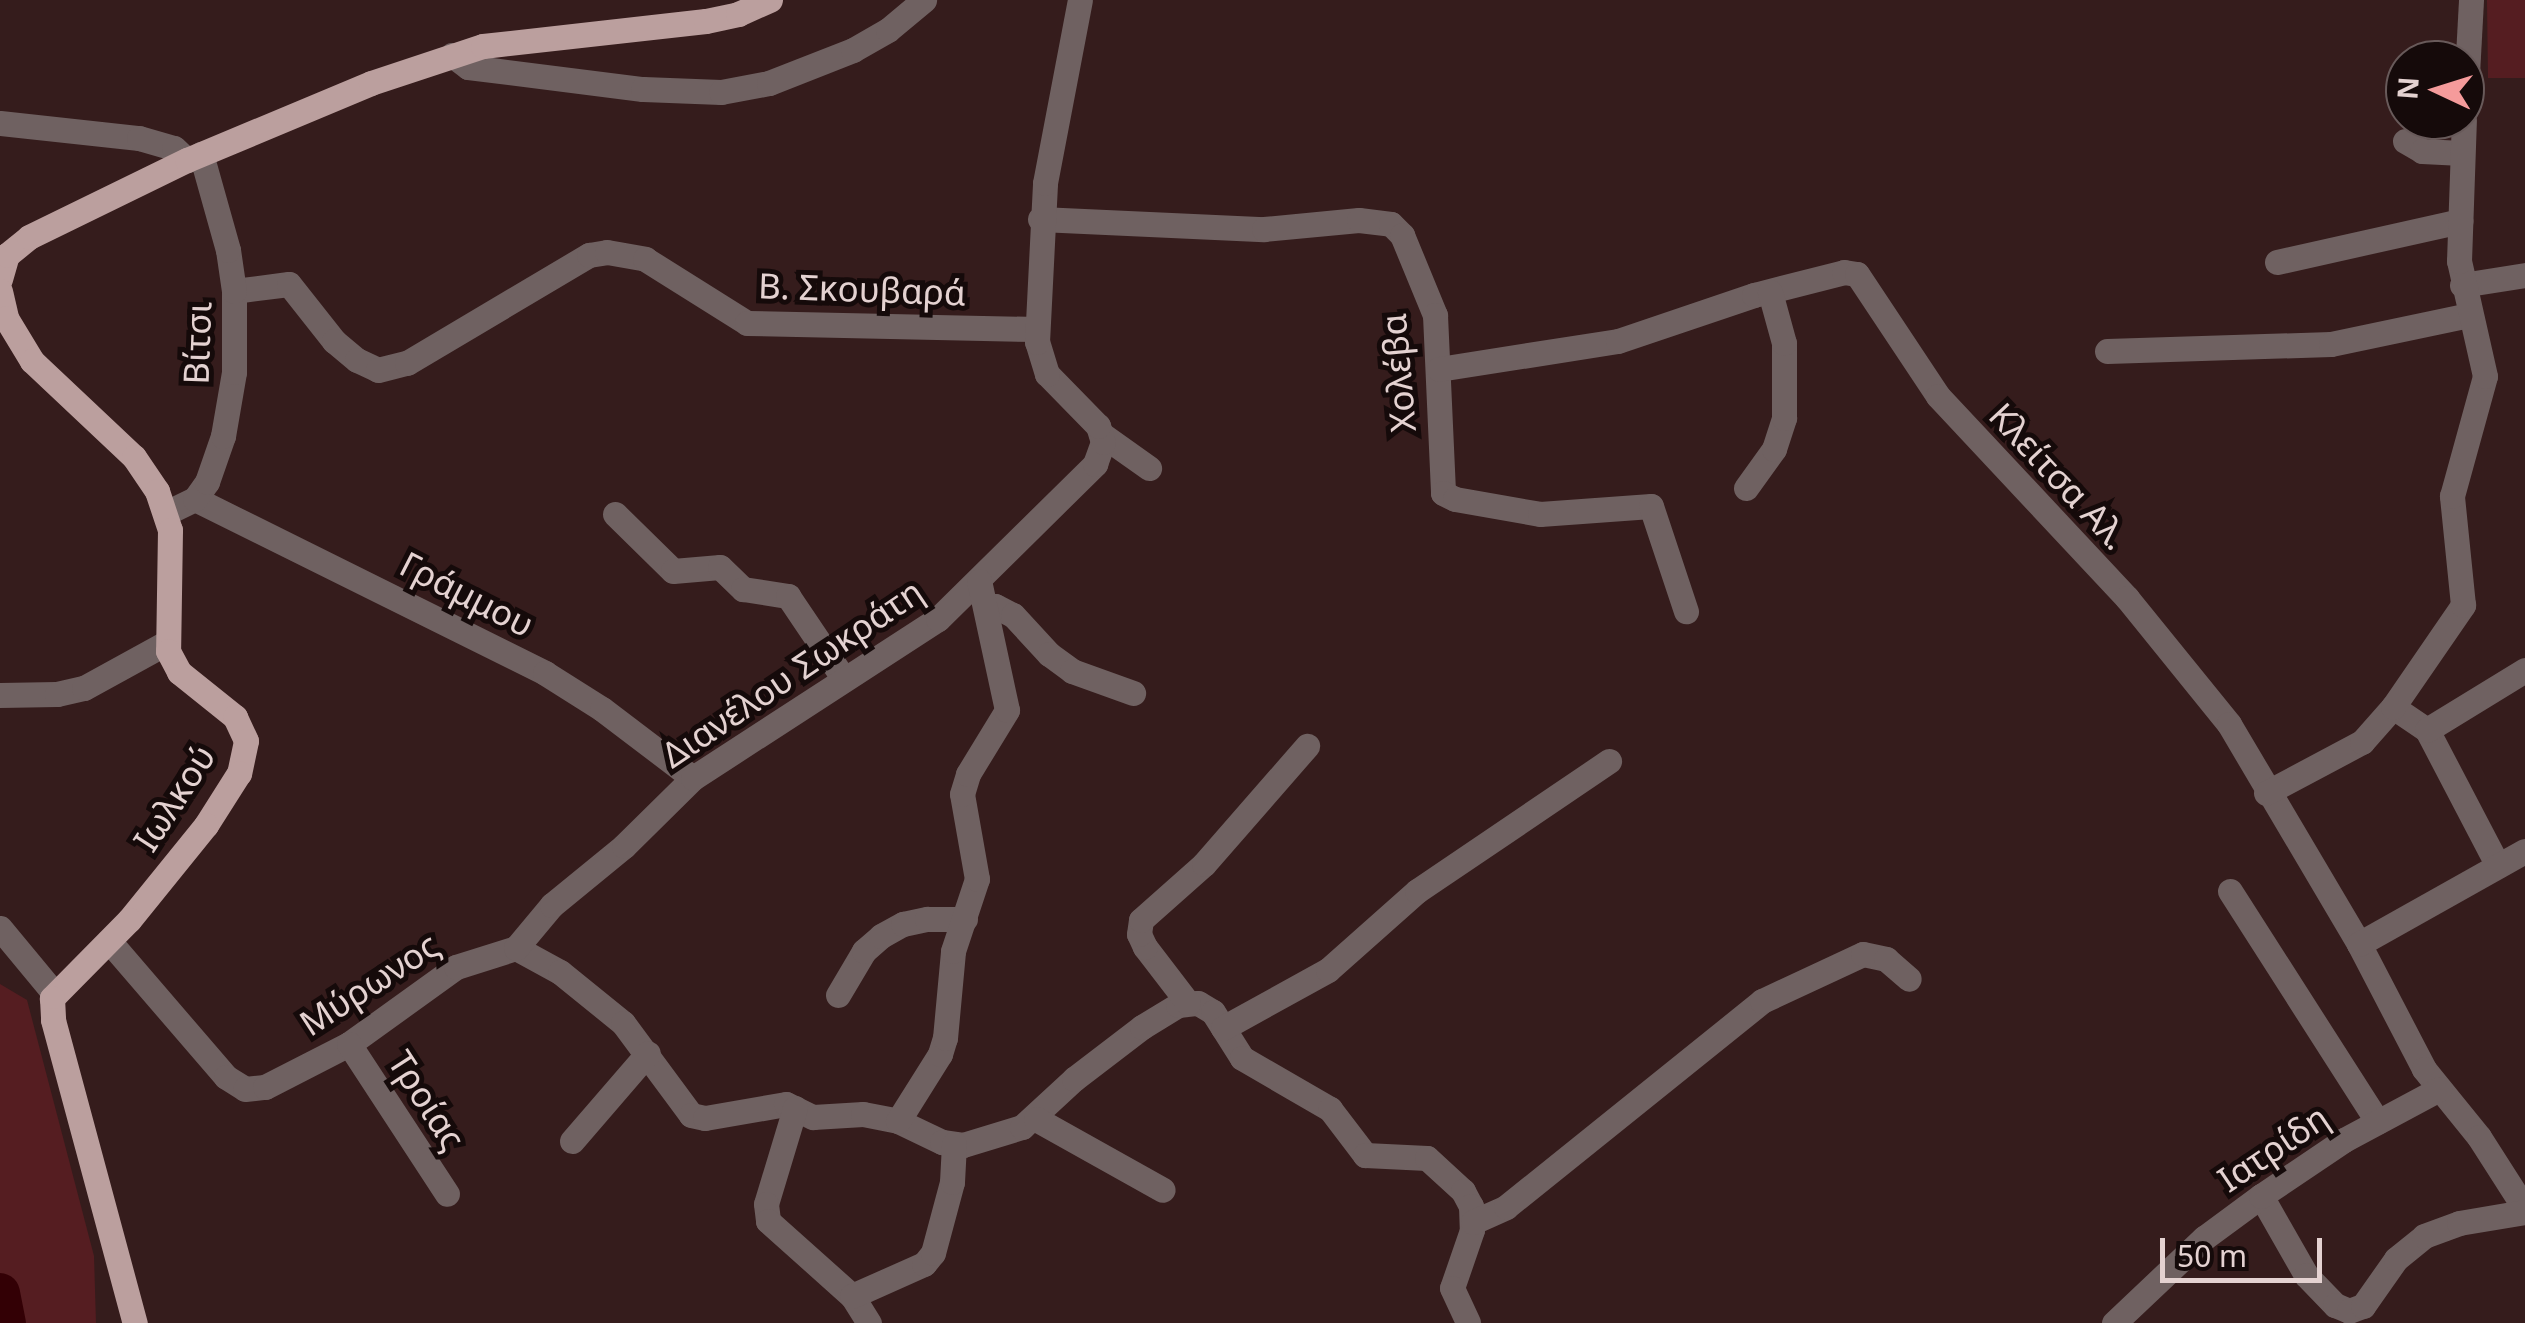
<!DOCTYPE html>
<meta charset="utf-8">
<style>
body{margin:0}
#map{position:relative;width:2525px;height:1323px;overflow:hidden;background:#351c1c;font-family:"Noto Sans",sans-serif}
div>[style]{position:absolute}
.green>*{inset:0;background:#551d21}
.river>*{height:40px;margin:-20px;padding:0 20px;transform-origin:20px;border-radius:20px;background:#330005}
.minor>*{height:25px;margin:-12.5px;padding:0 12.5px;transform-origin:12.5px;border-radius:12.5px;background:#6f6161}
.major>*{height:25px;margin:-12.5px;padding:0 12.5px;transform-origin:12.5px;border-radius:12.5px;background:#bb9f9e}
span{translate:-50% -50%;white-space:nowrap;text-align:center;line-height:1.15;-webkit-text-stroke:10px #150a0a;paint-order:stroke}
.street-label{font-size:35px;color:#e4d2d1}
.north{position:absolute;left:2385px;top:40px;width:100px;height:100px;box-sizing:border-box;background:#150a0a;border:2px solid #685a5a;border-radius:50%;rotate:274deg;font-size:28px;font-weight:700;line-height:40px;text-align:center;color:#e4d2d1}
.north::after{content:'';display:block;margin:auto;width:35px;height:45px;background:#f59b9b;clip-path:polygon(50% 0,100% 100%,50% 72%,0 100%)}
.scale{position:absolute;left:2160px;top:1238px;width:162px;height:45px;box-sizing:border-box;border:5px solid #e4d2d1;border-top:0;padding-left:12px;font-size:30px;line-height:35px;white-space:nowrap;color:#e4d2d1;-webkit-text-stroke:8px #150a0a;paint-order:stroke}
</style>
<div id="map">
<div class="green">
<div style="clip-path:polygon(2487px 0,2525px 0,2525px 78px,2488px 78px)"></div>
<div style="clip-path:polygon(0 984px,27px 1000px,94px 1256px,96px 1323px,0 1323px)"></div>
</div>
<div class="river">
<div style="left:0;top:1293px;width:31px;rotate:79deg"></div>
</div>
<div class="minor">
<div style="left:452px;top:55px;width:20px;rotate:37deg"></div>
<div style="left:468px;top:67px;width:176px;rotate:7.2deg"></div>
<div style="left:643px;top:89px;width:78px;rotate:2.2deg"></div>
<div style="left:721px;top:92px;width:49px;rotate:-10.6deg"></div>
<div style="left:769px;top:83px;width:90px;rotate:-21.4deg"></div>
<div style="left:853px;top:50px;width:40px;rotate:-29.7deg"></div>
<div style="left:888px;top:30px;width:47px;rotate:-39.8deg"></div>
<div style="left:2465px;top:111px;width:111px;rotate:-86.9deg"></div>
<div style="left:0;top:123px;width:140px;rotate:6.2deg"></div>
<div style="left:139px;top:138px;width:36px;rotate:16deg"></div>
<div style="left:174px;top:148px;width:18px;rotate:43deg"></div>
<div style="left:2405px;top:141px;width:20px;rotate:30deg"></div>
<div style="left:2422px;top:151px;width:40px;rotate:2.9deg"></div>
<div style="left:1040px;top:219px;width:224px;rotate:2.6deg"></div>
<div style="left:1264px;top:229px;width:95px;rotate:-5.4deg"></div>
<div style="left:1359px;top:220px;width:32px;rotate:7deg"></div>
<div style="left:1391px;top:224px;width:16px;rotate:45deg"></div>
<div style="left:1402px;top:235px;width:87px;rotate:67.6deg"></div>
<div style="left:1435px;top:315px;width:178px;rotate:87.4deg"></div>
<div style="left:1443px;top:493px;width:13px;rotate:27deg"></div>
<div style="left:1455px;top:499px;width:86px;rotate:10deg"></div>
<div style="left:1540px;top:514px;width:111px;rotate:-4.1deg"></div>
<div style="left:1651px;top:506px;width:111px;rotate:71.6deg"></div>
<div style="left:2277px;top:262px;width:188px;rotate:-12.6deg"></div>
<div style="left:2462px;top:285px;width:64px;rotate:-9deg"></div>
<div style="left:234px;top:291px;width:55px;rotate:-7.3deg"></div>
<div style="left:289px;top:284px;width:73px;rotate:51.7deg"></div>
<div style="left:334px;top:341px;width:30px;rotate:40deg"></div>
<div style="left:357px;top:360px;width:23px;rotate:25deg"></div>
<div style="left:378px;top:370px;width:30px;rotate:-14deg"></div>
<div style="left:407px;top:363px;width:212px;rotate:-30.7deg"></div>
<div style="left:589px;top:255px;width:18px;rotate:-9deg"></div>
<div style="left:607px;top:252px;width:39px;rotate:10deg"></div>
<div style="left:645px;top:259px;width:120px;rotate:32.1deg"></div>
<div style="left:747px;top:323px;width:290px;rotate:1.2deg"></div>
<div style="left:2107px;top:351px;width:224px;rotate:-1.8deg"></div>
<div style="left:2331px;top:344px;width:141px;rotate:-11.9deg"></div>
<div style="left:1439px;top:369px;width:181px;rotate:-8.9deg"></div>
<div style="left:1618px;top:341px;width:144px;rotate:-18.7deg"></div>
<div style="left:1754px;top:295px;width:93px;rotate:-14.3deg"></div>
<div style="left:1844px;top:272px;width:13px;rotate:9deg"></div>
<div style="left:1857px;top:274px;width:146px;rotate:56.4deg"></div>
<div style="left:1938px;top:396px;width:277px;rotate:46.9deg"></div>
<div style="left:2127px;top:598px;width:162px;rotate:51deg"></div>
<div style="left:2229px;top:724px;width:256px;rotate:59.4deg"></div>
<div style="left:2359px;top:944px;width:141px;rotate:62.5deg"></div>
<div style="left:2424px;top:1069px;width:87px;rotate:51deg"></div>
<div style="left:2479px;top:1137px;width:85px;rotate:57.4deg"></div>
<div style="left:1101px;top:434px;width:59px;rotate:35.3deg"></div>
<div style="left:1746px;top:488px;width:48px;rotate:-54.3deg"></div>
<div style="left:1774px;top:449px;width:33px;rotate:-72deg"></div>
<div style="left:1784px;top:418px;width:75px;rotate:-90deg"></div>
<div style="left:1784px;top:343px;width:53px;rotate:-105.4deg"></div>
<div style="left:195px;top:499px;width:391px;rotate:26.4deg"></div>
<div style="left:545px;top:673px;width:67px;rotate:32.3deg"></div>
<div style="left:602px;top:709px;width:114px;rotate:37.2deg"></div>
<div style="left:166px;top:513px;width:32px;rotate:-26deg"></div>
<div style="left:195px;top:499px;width:21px;rotate:-55deg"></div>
<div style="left:207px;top:482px;width:49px;rotate:-70.8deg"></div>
<div style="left:223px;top:436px;width:65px;rotate:-80.2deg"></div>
<div style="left:234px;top:372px;width:81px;rotate:-90deg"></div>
<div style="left:234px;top:291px;width:41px;rotate:-98.3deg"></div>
<div style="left:228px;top:250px;width:100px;rotate:-105.7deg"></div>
<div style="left:615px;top:514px;width:81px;rotate:44.5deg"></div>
<div style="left:673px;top:571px;width:47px;rotate:-4.9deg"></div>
<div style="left:720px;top:567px;width:32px;rotate:44deg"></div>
<div style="left:743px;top:589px;width:46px;rotate:8.8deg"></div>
<div style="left:788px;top:596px;width:100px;rotate:56deg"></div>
<div style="left:986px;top:607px;width:9px;rotate:-6deg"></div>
<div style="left:995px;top:606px;width:20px;rotate:27deg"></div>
<div style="left:1013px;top:615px;width:53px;rotate:47.3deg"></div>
<div style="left:1049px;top:654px;width:29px;rotate:36deg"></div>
<div style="left:1072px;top:671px;width:65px;rotate:19.8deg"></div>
<div style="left:0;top:695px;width:57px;rotate:-1deg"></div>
<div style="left:57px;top:694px;width:28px;rotate:-13deg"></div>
<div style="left:84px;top:688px;width:94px;rotate:-28.8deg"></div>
<div style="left:2393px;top:707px;width:41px;rotate:34.1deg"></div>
<div style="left:2427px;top:730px;width:153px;rotate:62.4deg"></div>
<div style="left:2427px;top:730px;width:115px;rotate:-31.5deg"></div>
<div style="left:2266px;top:793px;width:109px;rotate:-28deg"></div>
<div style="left:2362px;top:742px;width:47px;rotate:-48.5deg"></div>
<div style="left:2393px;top:707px;width:124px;rotate:-55.5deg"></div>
<div style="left:2463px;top:605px;width:110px;rotate:-95.8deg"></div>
<div style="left:2452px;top:496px;width:124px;rotate:-74.6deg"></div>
<div style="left:2485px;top:376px;width:118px;rotate:-102.7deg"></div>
<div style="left:2459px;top:261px;width:141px;rotate:-88deg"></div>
<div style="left:2230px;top:891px;width:274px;rotate:57.4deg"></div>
<div style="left:0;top:928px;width:85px;rotate:50.3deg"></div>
<div style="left:109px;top:941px;width:179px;rotate:49.3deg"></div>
<div style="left:226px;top:1077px;width:22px;rotate:32deg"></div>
<div style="left:245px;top:1089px;width:20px;rotate:-6deg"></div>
<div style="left:265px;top:1087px;width:94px;rotate:-27.1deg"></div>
<div style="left:349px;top:1044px;width:132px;rotate:-35.7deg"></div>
<div style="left:456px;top:967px;width:63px;rotate:-17.6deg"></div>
<div style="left:516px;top:948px;width:50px;rotate:28.6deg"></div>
<div style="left:560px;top:972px;width:81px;rotate:39deg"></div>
<div style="left:623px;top:1023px;width:114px;rotate:53.5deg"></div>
<div style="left:691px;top:1115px;width:14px;rotate:12deg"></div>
<div style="left:705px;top:1118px;width:82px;rotate:-9.8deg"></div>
<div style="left:786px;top:1104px;width:30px;rotate:26deg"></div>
<div style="left:813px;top:1117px;width:50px;rotate:-3.4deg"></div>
<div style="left:863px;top:1114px;width:36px;rotate:11deg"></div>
<div style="left:898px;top:1121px;width:49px;rotate:25.5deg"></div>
<div style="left:942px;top:1142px;width:21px;rotate:8deg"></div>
<div style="left:963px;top:1145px;width:62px;rotate:-17deg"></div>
<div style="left:1022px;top:1127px;width:71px;rotate:-42.7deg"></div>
<div style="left:1074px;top:1079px;width:86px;rotate:-37.4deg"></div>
<div style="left:1142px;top:1027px;width:42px;rotate:-31.4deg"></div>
<div style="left:1178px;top:1005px;width:20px;rotate:-6deg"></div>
<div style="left:1198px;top:1003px;width:17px;rotate:31deg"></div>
<div style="left:1213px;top:1012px;width:54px;rotate:57.8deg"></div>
<div style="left:1242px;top:1058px;width:102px;rotate:30.1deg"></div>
<div style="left:1330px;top:1109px;width:58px;rotate:52.7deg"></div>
<div style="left:1365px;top:1155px;width:62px;rotate:2.8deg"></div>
<div style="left:1427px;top:1158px;width:49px;rotate:42.5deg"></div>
<div style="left:1463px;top:1191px;width:17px;rotate:62deg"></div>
<div style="left:1471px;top:1206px;width:24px;rotate:88deg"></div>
<div style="left:1472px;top:1230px;width:61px;rotate:109deg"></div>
<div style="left:1452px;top:1288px;width:38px;rotate:65deg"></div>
<div style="left:2359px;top:944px;width:190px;rotate:-29.3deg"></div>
<div style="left:516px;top:948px;width:56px;rotate:-50.1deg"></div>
<div style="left:552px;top:905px;width:93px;rotate:-39.3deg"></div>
<div style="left:624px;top:846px;width:97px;rotate:-44.6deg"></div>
<div style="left:693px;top:778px;width:292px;rotate:-33deg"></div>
<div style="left:938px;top:619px;width:221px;rotate:-44.6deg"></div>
<div style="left:1095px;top:464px;width:23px;rotate:-70deg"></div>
<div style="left:1103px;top:442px;width:17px;rotate:-107deg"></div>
<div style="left:1098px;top:426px;width:73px;rotate:-134.4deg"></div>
<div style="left:1047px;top:374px;width:34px;rotate:-107deg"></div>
<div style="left:1037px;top:342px;width:159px;rotate:-87.1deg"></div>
<div style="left:1045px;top:183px;width:186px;rotate:-79.2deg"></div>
<div style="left:838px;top:995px;width:51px;rotate:-59.4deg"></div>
<div style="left:864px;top:951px;width:23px;rotate:-41deg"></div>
<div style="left:881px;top:936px;width:25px;rotate:-29deg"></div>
<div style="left:903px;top:924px;width:25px;rotate:-12deg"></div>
<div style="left:927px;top:919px;width:38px"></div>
<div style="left:1188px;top:1003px;width:71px;rotate:-127.5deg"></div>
<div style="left:1145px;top:947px;width:14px;rotate:-115deg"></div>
<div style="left:1139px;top:934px;width:14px;rotate:-82deg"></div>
<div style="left:1141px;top:920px;width:84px;rotate:-41.6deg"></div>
<div style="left:1204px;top:864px;width:157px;rotate:-48.9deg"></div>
<div style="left:1223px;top:1028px;width:120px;rotate:-28.9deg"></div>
<div style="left:1328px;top:970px;width:119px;rotate:-41.6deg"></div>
<div style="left:1417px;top:891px;width:232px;rotate:-34.1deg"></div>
<div style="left:349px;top:1044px;width:179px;rotate:56.8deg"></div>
<div style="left:795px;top:1108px;width:100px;rotate:106.8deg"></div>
<div style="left:766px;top:1204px;width:17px;rotate:83deg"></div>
<div style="left:768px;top:1221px;width:113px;rotate:41.8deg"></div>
<div style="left:1036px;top:1119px;width:145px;rotate:29.2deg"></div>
<div style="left:898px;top:1121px;width:79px;rotate:-57.9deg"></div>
<div style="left:940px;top:1054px;width:17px;rotate:-73deg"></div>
<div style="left:945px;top:1038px;width:87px;rotate:-84.7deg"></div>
<div style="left:953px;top:951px;width:76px;rotate:-71.6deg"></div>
<div style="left:977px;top:879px;width:86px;rotate:-100deg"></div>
<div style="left:962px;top:794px;width:21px;rotate:-73deg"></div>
<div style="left:968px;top:774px;width:75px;rotate:-58.6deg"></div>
<div style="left:1007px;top:710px;width:132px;rotate:-102.2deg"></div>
<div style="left:572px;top:1141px;width:116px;rotate:-49.2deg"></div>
<div style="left:2261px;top:1196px;width:91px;rotate:60.3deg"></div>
<div style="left:2306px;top:1275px;width:42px;rotate:46deg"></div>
<div style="left:2335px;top:1305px;width:15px;rotate:23deg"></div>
<div style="left:2349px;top:1311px;width:15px;rotate:-20deg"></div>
<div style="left:2363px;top:1306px;width:57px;rotate:-54.9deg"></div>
<div style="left:2396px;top:1259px;width:36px;rotate:-39deg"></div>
<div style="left:2424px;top:1236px;width:37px;rotate:-20deg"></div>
<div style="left:2459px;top:1223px;width:67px;rotate:-9.5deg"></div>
<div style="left:1473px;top:1222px;width:36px;rotate:-24deg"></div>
<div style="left:1506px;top:1207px;width:329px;rotate:-38.8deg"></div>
<div style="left:1762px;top:1001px;width:111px;rotate:-25deg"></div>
<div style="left:1863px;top:954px;width:24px;rotate:12deg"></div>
<div style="left:1886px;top:959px;width:30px;rotate:41deg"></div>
<div style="left:869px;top:1323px;width:32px;rotate:-122deg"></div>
<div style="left:852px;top:1296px;width:79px;rotate:-24deg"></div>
<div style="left:924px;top:1264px;width:14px;rotate:-51deg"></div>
<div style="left:933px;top:1253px;width:73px;rotate:-75deg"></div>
<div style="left:952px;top:1182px;width:38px;rotate:-87deg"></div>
<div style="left:2114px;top:1323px;width:124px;rotate:-43.4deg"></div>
<div style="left:2204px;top:1238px;width:71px;rotate:-36.4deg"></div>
<div style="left:2261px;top:1196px;width:100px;rotate:-34deg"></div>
<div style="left:2344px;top:1140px;width:108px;rotate:-28.2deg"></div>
</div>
<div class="major">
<div style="left:0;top:279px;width:25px;rotate:-74deg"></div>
<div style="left:7px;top:255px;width:28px;rotate:-39deg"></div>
<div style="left:29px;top:237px;width:176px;rotate:-26deg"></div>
<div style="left:187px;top:160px;width:199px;rotate:-22.7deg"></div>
<div style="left:371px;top:83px;width:118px;rotate:-18.3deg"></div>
<div style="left:483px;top:46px;width:224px;rotate:-6.4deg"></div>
<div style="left:706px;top:21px;width:33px;rotate:-12deg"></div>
<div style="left:738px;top:14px;width:35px;rotate:-24deg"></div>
<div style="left:0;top:291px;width:28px;rotate:77deg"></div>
<div style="left:6px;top:318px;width:50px;rotate:58.8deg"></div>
<div style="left:32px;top:361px;width:140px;rotate:43.3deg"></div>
<div style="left:134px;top:457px;width:41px;rotate:55.9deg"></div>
<div style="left:157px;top:491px;width:41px;rotate:71.6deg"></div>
<div style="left:170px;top:530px;width:121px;rotate:90.9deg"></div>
<div style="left:168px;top:651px;width:24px;rotate:62deg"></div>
<div style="left:179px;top:672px;width:72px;rotate:38.8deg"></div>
<div style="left:235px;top:717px;width:26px;rotate:65deg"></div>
<div style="left:246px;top:741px;width:33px;rotate:102deg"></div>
<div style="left:239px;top:773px;width:62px;rotate:122.4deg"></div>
<div style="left:206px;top:825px;width:122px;rotate:129deg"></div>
<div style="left:129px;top:920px;width:110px;rotate:134.6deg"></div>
<div style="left:52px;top:998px;width:22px;rotate:87deg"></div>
<div style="left:53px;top:1020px;width:314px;rotate:74.9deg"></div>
</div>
<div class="street-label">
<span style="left:862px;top:289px;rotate:2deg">Β. Σκουβαρά</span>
<span style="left:197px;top:343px;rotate:-88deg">Βίτσι</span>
<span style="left:1398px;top:373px;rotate:-95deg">Χολέβα</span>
<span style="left:2059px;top:476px;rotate:47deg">Κλείτσα Αλ.</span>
<span style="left:467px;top:594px;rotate:27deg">Γράμμου</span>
<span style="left:792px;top:673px;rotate:-34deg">Διανέλου Σωκράτη</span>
<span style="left:174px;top:798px;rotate:-57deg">Ιωλκού</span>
<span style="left:369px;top:984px;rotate:-33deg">Μύρωνος</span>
<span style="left:427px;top:1100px;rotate:57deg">Τροίας</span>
<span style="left:2273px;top:1148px;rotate:-34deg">Ιατρίδη</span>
</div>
<div class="north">N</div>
<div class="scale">50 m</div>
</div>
